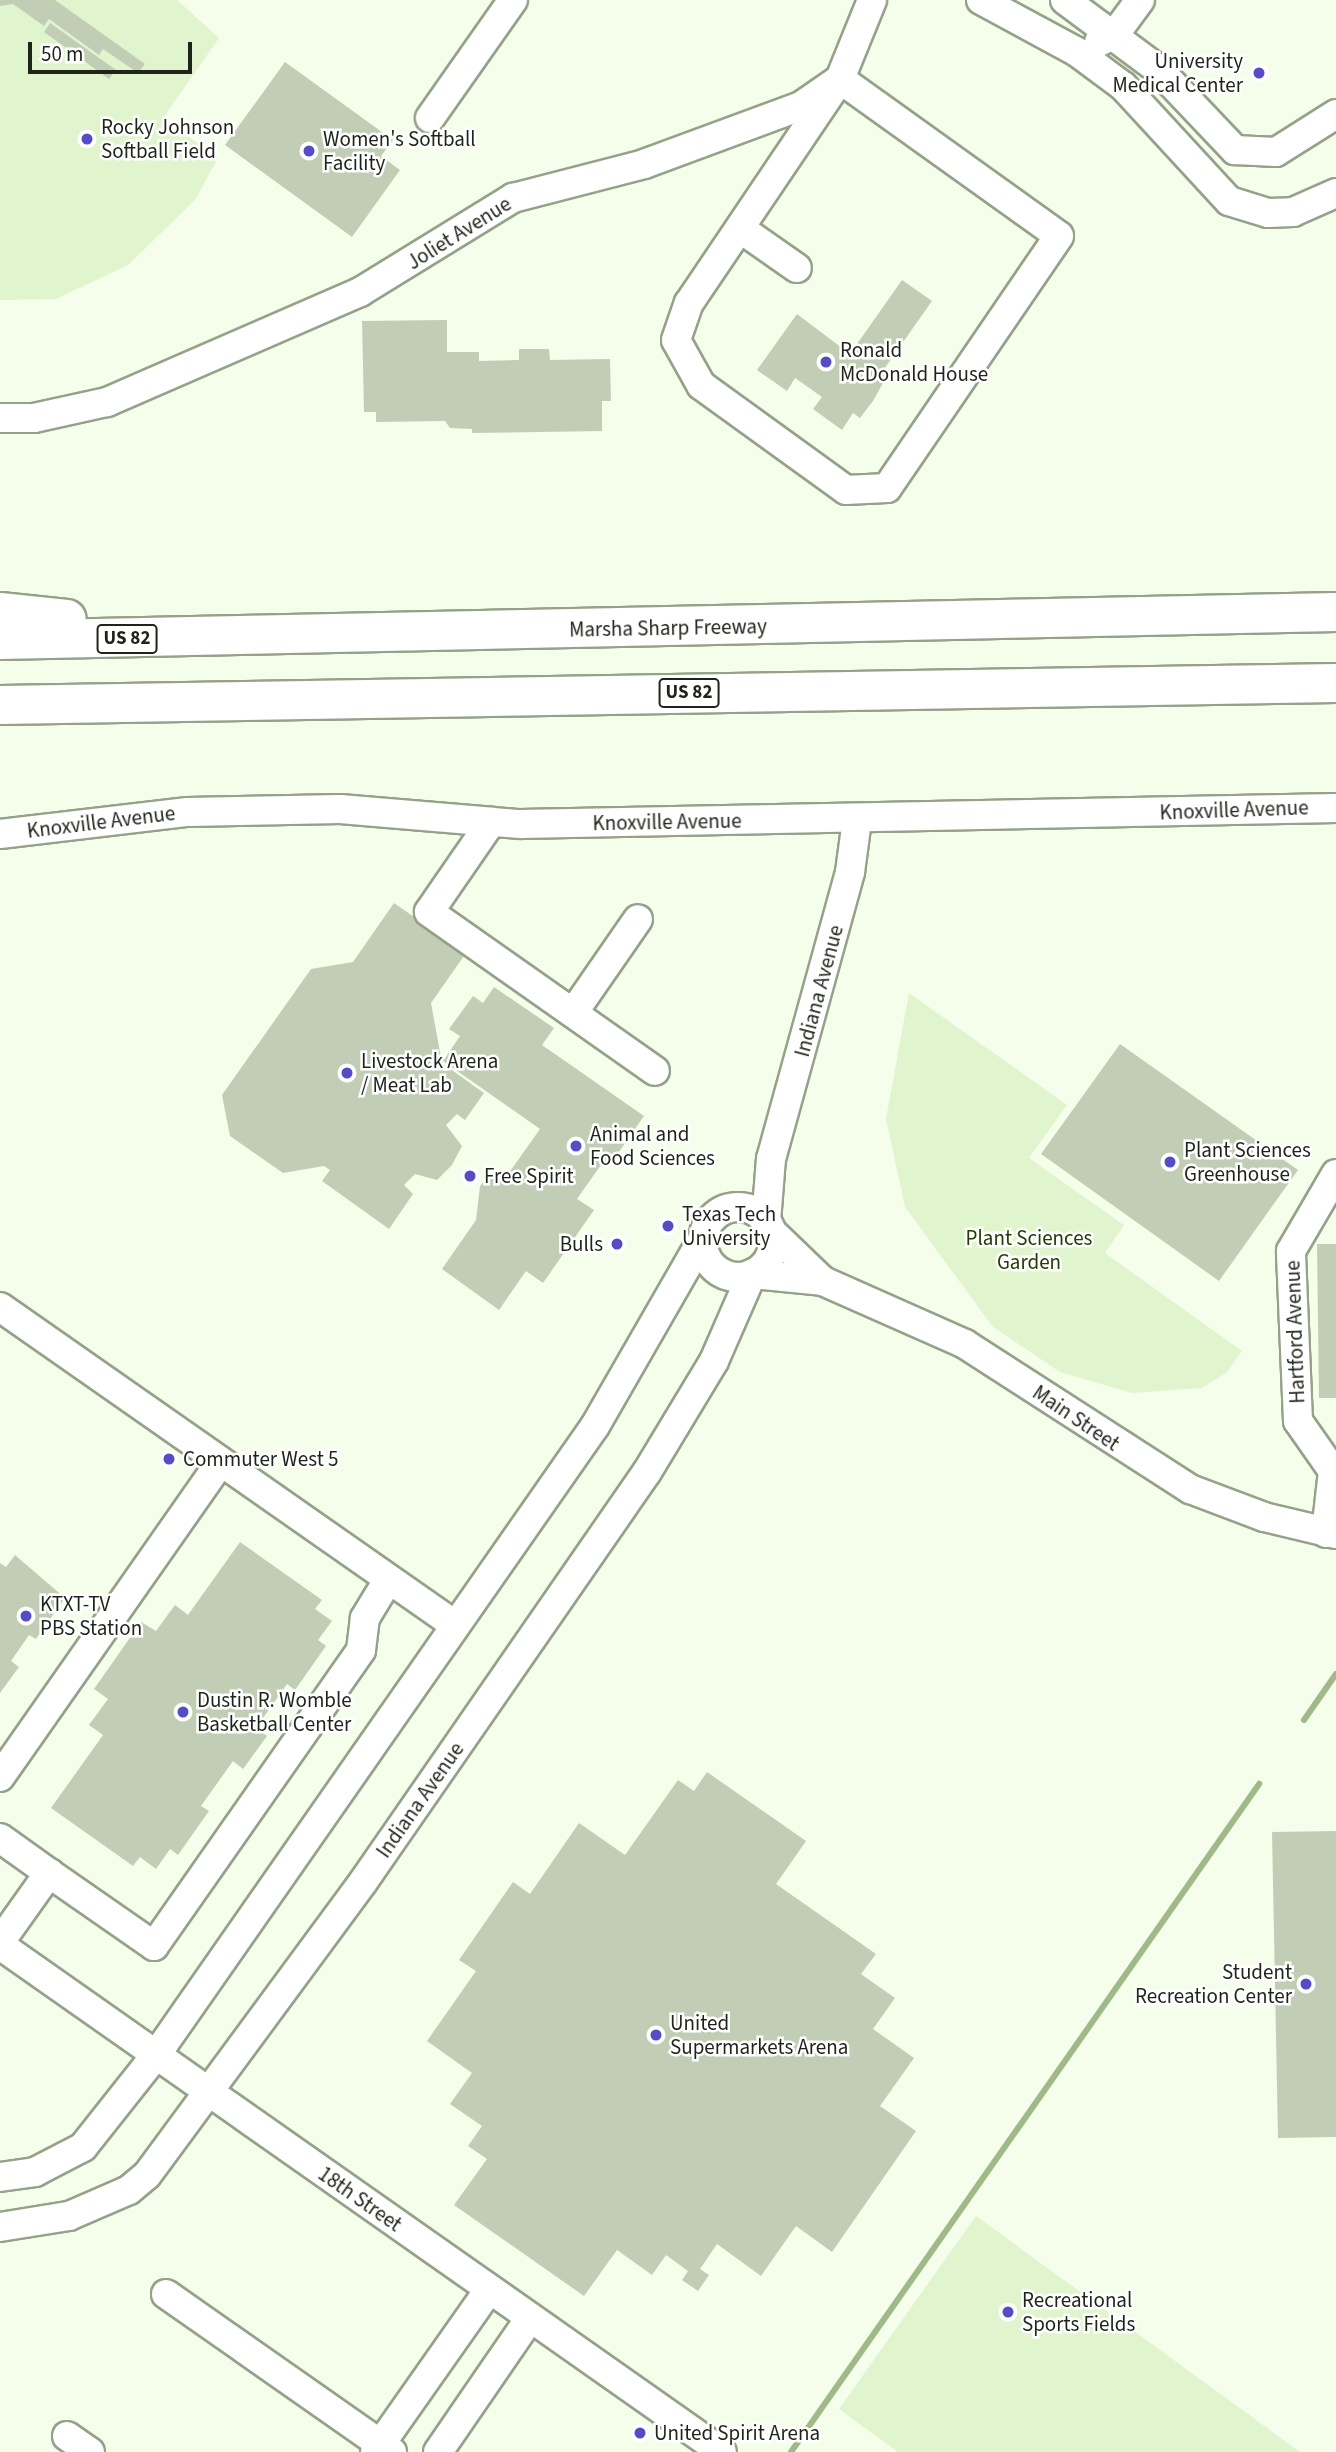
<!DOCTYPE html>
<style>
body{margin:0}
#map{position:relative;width:1336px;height:2452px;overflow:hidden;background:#f4feea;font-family:"Source Sans 3",sans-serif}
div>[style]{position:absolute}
.green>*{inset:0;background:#e0f5cd}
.stream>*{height:6px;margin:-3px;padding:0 3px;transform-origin:3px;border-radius:3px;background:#a0b988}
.building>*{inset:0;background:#c1ceb5}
.roads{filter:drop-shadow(2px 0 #95a28a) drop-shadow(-2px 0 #95a28a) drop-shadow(0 2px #95a28a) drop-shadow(0 -2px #95a28a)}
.minor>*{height:28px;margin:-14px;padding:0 14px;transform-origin:14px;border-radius:14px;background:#fff}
.minor>.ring{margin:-14px;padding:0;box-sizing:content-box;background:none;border:28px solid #fff;border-radius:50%}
.highway>*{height:38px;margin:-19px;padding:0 19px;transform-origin:19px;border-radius:19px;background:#fff}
.dots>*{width:19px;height:19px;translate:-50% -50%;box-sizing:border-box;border:4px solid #fff;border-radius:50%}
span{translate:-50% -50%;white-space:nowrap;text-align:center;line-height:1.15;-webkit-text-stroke:5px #fff;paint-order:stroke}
.shield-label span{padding:2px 5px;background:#fff;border:2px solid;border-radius:5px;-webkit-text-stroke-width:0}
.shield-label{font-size:19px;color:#1f241b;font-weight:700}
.poi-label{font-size:21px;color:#1f241b}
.right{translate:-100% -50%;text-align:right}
.left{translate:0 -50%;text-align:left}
.street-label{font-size:21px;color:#1f241b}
.park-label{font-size:21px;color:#253c04}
.scale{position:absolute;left:28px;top:42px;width:164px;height:32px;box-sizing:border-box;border:4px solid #1f241b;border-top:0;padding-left:9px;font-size:21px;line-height:24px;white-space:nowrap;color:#1f241b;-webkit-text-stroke:5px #fff;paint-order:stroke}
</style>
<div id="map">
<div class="green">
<div style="clip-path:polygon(0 0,177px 0,219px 38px,163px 118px,218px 158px,195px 200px,128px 265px,56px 299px,0 300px)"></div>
<div style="clip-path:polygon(909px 993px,1067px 1105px,1029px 1158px,1124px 1225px,1105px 1253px,1242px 1351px,1227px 1372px,1202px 1388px,1132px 1393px,1060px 1372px,993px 1327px,905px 1207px,886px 1119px)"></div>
<div style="clip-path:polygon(976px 2216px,1300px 2452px,898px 2452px,839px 2409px)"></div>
</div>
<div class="stream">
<div style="left:1304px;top:1720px;width:56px;rotate:-55.2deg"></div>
<div style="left:791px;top:2452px;width:816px;rotate:-54.98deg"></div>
</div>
<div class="building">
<div style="clip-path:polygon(0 0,55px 0,145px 64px,138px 73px,103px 49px,99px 55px,49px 19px,44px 26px,13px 4px,0 6px)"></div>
<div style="clip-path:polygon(50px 23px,116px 70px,109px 79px,44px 32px)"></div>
<div style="clip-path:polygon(285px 62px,393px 140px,381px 156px,400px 170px,352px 237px,225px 145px)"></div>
<div style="clip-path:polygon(902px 280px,932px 301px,882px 372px,887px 376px,873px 401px,860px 418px,853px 413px,842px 430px,813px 409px,822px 397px,795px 378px,787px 391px,757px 370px,797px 314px,850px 354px)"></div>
<div style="clip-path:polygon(447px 320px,447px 352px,479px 352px,479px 361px,519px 360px,519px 349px,549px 349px,550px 360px,610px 359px,611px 401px,602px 401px,602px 431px,472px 433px,472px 429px,450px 428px,445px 421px,376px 422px,376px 412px,364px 412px,362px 321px)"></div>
<div style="clip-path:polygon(394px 903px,466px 953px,431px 1003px,442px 1063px,484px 1093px,465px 1120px,457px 1114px,446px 1125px,462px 1146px,452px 1165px,437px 1180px,415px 1174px,404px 1185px,413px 1194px,389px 1229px,322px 1181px,330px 1170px,324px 1166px,283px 1173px,230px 1136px,222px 1095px,311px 969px,353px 962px)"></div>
<div style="clip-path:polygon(494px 987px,554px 1028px,542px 1045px,644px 1116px,609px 1166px,603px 1162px,577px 1199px,594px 1210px,543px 1283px,526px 1271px,499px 1310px,442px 1269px,476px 1220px,480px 1186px,490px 1175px,511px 1170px,540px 1129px,443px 1061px,460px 1036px,449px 1029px,473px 996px,483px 1003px)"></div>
<div style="clip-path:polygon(1120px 1044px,1298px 1170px,1219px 1281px,1041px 1154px)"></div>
<div style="clip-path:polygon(1317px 1244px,1336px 1244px,1336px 1398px,1319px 1398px)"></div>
<div style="clip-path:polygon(240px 1542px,322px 1600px,315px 1609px,332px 1621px,318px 1640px,326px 1646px,295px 1690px,287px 1684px,256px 1728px,267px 1736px,243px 1769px,233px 1761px,201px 1806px,209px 1811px,178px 1855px,170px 1849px,156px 1869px,140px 1857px,133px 1866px,51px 1808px,103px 1735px,89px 1725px,108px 1699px,94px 1689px,141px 1622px,156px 1631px,175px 1605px,188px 1615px)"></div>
<div style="clip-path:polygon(15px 1555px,65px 1598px,36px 1639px,29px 1635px,11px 1661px,19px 1667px,0 1693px,0 1563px,6px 1567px)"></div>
<div style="clip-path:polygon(707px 1772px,806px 1841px,776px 1884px,876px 1954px,861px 1974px,895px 1998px,873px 2029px,914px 2058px,880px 2106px,916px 2131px,832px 2252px,796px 2226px,761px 2276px,717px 2244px,700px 2269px,709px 2275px,698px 2291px,682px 2280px,688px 2271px,666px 2255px,652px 2275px,617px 2250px,584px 2296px,454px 2205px,487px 2159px,468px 2146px,482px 2126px,450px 2104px,472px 2073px,427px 2041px,476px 1971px,459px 1960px,513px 1882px,530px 1894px,579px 1823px,625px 1855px,678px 1780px,694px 1791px)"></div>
<div style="clip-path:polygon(1336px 1831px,1336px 2137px,1278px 2138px,1272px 1832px)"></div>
</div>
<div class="roads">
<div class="minor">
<div style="left:981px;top:0;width:109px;rotate:28.4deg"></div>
<div style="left:1077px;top:52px;width:57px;rotate:36.5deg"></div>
<div style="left:1123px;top:86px;width:156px;rotate:47.3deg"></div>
<div style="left:1229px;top:201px;width:41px;rotate:17.1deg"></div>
<div style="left:1268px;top:213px;width:25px;rotate:-2deg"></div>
<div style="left:1293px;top:212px;width:47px;rotate:-23.8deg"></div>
<div style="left:1065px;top:0;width:116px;rotate:36.6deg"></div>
<div style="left:1158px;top:69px;width:112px;rotate:46.5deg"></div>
<div style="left:1235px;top:150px;width:41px;rotate:2.8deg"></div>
<div style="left:1276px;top:152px;width:71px;rotate:-32.3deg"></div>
<div style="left:1099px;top:42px;width:18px;rotate:-27deg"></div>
<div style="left:1115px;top:34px;width:42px;rotate:-53.7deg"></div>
<div style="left:840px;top:79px;width:269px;rotate:35.6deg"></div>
<div style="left:1059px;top:236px;width:305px;rotate:124.3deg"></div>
<div style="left:887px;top:488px;width:41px;rotate:177.2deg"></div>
<div style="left:846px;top:490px;width:179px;rotate:-144.1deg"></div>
<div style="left:701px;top:385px;width:51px;rotate:-119.1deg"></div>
<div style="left:676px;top:340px;width:39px;rotate:-71deg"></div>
<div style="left:689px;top:303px;width:270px;rotate:-56deg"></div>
<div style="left:430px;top:118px;width:144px;rotate:-54.9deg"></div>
<div style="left:741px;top:229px;width:68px;rotate:34.9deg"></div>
<div style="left:0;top:418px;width:34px"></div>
<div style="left:34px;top:418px;width:75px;rotate:-12.4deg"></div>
<div style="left:107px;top:402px;width:276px;rotate:-23.5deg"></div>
<div style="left:360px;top:292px;width:180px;rotate:-31.6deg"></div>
<div style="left:513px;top:198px;width:135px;rotate:-14.5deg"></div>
<div style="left:644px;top:164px;width:167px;rotate:-20.3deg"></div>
<div style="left:801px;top:106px;width:47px;rotate:-34.7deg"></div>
<div style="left:840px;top:79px;width:85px;rotate:-67.9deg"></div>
<div style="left:491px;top:822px;width:109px;rotate:124.6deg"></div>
<div style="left:429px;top:912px;width:276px;rotate:35.1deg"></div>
<div style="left:0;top:834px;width:189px;rotate:-6.7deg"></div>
<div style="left:188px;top:812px;width:152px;rotate:-1.1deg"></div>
<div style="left:340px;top:809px;width:181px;rotate:4.8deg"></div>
<div style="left:520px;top:824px;width:816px;rotate:-1.12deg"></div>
<div style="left:573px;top:1013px;width:114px;rotate:-55.3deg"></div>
<div class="ring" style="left:703px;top:1207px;width:42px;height:42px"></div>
<div style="left:766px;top:1222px;width:63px;rotate:-85.5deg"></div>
<div style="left:771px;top:1159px;width:298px;rotate:-74.6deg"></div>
<div style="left:850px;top:872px;width:52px;rotate:-82.3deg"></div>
<div style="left:772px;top:1232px;width:71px;rotate:43.9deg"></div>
<div style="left:823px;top:1281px;width:155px;rotate:23.9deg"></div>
<div style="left:965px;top:1344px;width:268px;rotate:32.8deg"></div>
<div style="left:1190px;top:1489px;width:79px;rotate:20.7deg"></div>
<div style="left:1264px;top:1517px;width:74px;rotate:13.3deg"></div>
<div style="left:0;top:1307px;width:555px;rotate:34.95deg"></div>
<div style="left:1326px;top:1533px;width:62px;rotate:-83.6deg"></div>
<div style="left:1333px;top:1471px;width:61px;rotate:-125deg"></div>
<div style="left:1298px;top:1421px;width:170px;rotate:-92.4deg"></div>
<div style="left:1291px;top:1251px;width:89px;rotate:-59.7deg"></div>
<div style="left:0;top:1777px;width:383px;rotate:-55deg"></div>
<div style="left:0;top:1838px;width:60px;rotate:35.5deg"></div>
<div style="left:0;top:1942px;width:85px;rotate:-54.6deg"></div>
<div style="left:49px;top:1873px;width:128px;rotate:34.8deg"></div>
<div style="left:154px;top:1946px;width:361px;rotate:-55deg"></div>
<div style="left:361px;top:1650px;width:32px;rotate:-83deg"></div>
<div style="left:365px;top:1618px;width:44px;rotate:-58.8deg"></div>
<div style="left:0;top:1945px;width:882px;rotate:35.08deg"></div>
<div style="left:0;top:2177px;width:35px;rotate:-8deg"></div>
<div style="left:35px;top:2172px;width:54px;rotate:-27.5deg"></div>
<div style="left:83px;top:2147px;width:117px;rotate:-51.6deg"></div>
<div style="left:156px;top:2055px;width:767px;rotate:-55.09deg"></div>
<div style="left:595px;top:1426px;width:217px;rotate:-60.1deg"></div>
<div style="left:0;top:2227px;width:70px;rotate:-9.1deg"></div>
<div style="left:69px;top:2216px;width:65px;rotate:-23.4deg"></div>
<div style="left:129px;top:2190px;width:23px;rotate:-40deg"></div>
<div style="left:147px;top:2175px;width:364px;rotate:-53.6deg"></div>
<div style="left:363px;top:1882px;width:499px;rotate:-55.3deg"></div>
<div style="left:647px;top:1472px;width:130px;rotate:-58.9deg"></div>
<div style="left:714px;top:1361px;width:95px;rotate:-66.4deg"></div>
<div style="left:752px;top:1274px;width:71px;rotate:5.6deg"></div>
<div style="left:166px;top:2294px;width:276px;rotate:35deg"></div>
<div style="left:67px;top:2436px;width:28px;rotate:35deg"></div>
<div style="left:375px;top:2452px;width:198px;rotate:-54.9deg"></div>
<div style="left:438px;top:2452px;width:163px;rotate:-55.5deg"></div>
</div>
<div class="highway">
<div style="left:0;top:612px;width:67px;rotate:6deg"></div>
<div style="left:0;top:640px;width:1336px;rotate:-1.2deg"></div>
<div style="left:0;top:705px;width:1336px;rotate:-0.94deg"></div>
</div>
</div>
<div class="dots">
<div style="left:1259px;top:73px;background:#544dc5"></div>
<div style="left:87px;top:139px;background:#544dc5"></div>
<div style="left:309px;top:151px;background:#544dc5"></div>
<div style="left:826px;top:362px;background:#544dc5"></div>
<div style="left:347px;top:1073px;background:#544dc5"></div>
<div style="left:576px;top:1146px;background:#544dc5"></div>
<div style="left:1170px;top:1162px;background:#544dc5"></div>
<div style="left:470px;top:1176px;background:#544dc5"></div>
<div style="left:668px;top:1226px;background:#544dc5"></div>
<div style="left:617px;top:1244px;background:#544dc5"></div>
<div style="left:169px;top:1459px;background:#544dc5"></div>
<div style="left:26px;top:1616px;background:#544dc5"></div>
<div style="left:183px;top:1712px;background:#544dc5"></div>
<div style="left:1306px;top:1984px;background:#544dc5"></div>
<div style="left:656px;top:2035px;background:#544dc5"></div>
<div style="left:1008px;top:2312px;background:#544dc5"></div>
<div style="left:640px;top:2433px;background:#544dc5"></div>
</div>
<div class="shield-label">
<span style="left:127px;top:639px">US 82</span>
<span style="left:689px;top:693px">US 82</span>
</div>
<div class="poi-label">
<span class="right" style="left:1243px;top:73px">University<br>Medical Center</span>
<span class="left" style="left:101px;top:139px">Rocky Johnson<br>Softball Field</span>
<span class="left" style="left:323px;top:151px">Women's Softball<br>Facility</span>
<span class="left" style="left:840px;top:362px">Ronald<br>McDonald House</span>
<span class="left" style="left:361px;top:1073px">Livestock Arena<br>/ Meat Lab</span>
<span class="left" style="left:590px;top:1146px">Animal and<br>Food Sciences</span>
<span class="left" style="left:1184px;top:1162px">Plant Sciences<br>Greenhouse</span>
<span class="left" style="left:484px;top:1176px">Free Spirit</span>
<span class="left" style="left:682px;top:1226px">Texas Tech<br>University</span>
<span class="right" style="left:603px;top:1244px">Bulls</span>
<span class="left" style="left:183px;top:1459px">Commuter West 5</span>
<span class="left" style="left:40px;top:1616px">KTXT-TV<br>PBS Station</span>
<span class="left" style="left:197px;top:1712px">Dustin R. Womble<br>Basketball Center</span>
<span class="right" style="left:1292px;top:1984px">Student<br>Recreation Center</span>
<span class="left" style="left:670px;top:2035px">United<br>Supermarkets Arena</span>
<span class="left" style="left:1022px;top:2312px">Recreational<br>Sports Fields</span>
<span class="left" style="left:654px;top:2433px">United Spirit Arena</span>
</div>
<div class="street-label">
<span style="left:459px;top:233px;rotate:-32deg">Joliet Avenue</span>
<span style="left:668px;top:628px;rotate:-1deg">Marsha Sharp Freeway</span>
<span style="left:1234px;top:810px;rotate:-2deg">Knoxville Avenue</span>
<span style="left:101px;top:822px;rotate:-7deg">Knoxville Avenue</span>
<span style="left:667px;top:822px;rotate:-1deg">Knoxville Avenue</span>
<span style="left:819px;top:991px;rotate:-75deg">Indiana Avenue</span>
<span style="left:1295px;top:1332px;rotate:-92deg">Hartford Avenue</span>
<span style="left:1076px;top:1418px;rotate:34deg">Main Street</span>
<span style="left:420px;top:1800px;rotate:-55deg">Indiana Avenue</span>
<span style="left:360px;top:2199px;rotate:35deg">18th Street</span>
</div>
<div class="park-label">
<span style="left:1029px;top:1250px">Plant Sciences<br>Garden</span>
</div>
<div class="scale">50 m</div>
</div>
